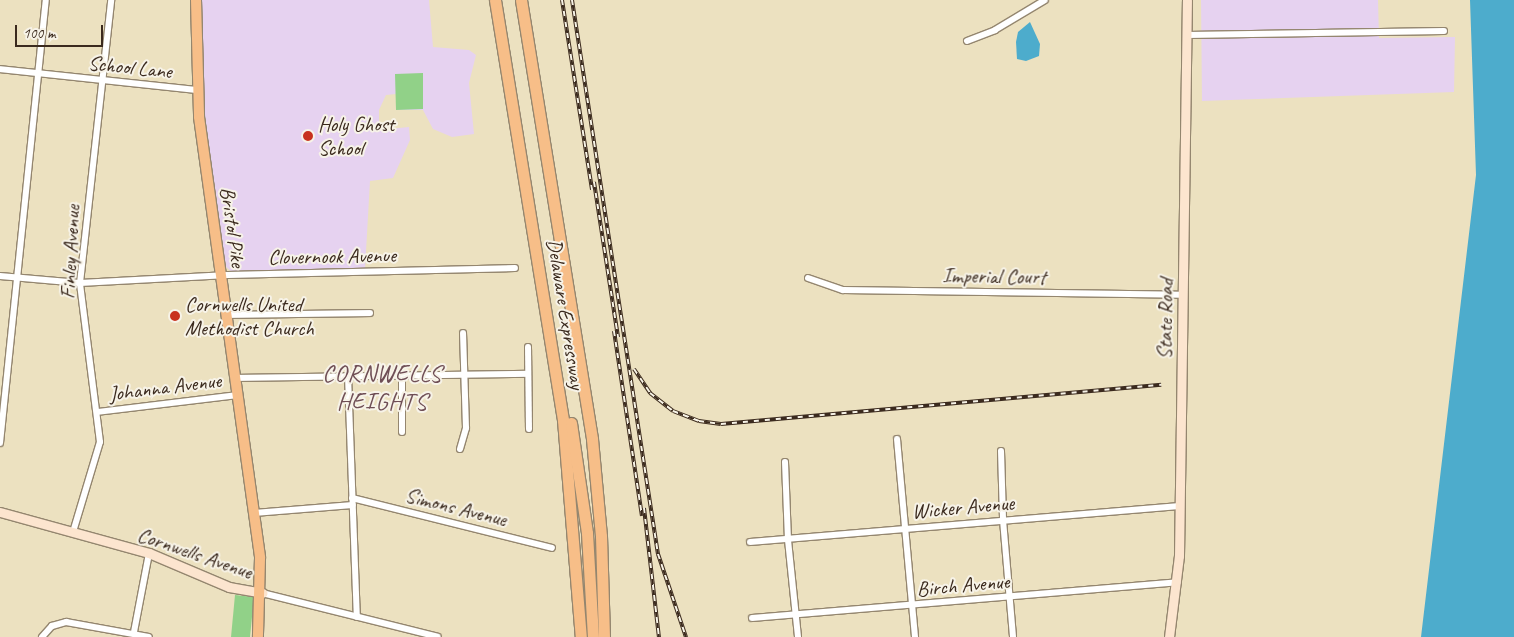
<!DOCTYPE html>
<style>
body{margin:0}
#map{position:relative;width:1514px;height:637px;overflow:hidden;background:#ece1c0;font-family:Caveat,sans-serif}
div>[style]{position:absolute}
.built>*{inset:0;background:#e6d2f0}
.green>*{inset:0;background:#91d188}
.water>*{inset:0;background:#4daccc}
.roads{filter:drop-shadow(1px 0 #94866f) drop-shadow(-1px 0 #94866f) drop-shadow(0 1px #94866f) drop-shadow(0 -1px #94866f)}
.street>*{height:6px;margin:-3px;padding:0 3px;transform-origin:3px;border-radius:3px;background:#fff}
.secondary>*{height:9px;margin:-4.5px;padding:0 4.5px;transform-origin:4.5px;border-radius:4.5px;background:#fce5cf}
.primary>*{height:10px;margin:-5px;padding:0 5px;transform-origin:5px;border-radius:5px;background:#f7be88}
.highway>*{height:11px;margin:-5.5px;padding:0 5.5px;transform-origin:5.5px;border-radius:5.5px;background:#f7be88}
.rail>*{height:4px;margin-top:-2px;transform-origin:0;background:repeating-linear-gradient(90deg,#f7f3e8 0 5.5px,#3b2a1e 0 11px);box-sizing:border-box;border-block:1px solid #3b2a1e}
.dots>*{width:14px;height:14px;translate:-50% -50%;box-sizing:border-box;border:2px solid #f7f3e8;border-radius:50%}
span{translate:-50% -50%;white-space:nowrap;text-align:center;line-height:1.15;-webkit-text-stroke:4px #f7f3e8;paint-order:stroke}
.street-label{font-size:21px;color:#3b2a1e}
.poi-label{font-size:21px;color:#3b2a1e}
.left{translate:0 -50%;text-align:left}
.quarter-label{font-size:24px;color:#6f4e55;letter-spacing:1px}
.scale{position:absolute;left:15px;top:25px;width:88px;height:22px;box-sizing:border-box;border:2px solid #3b2a1e;border-top:0;padding-left:6px;font-size:15px;line-height:18px;white-space:nowrap;color:#3b2a1e;-webkit-text-stroke:4px #f7f3e8;paint-order:stroke}
</style>
<div id="map">
<div class="built">
<div style="clip-path:polygon(202px 0,429px 0,433px 47px,469px 50px,476px 55px,469px 83px,474px 134px,452px 137px,433px 129px,423px 110px,396px 110px,396px 94px,386px 95px,379px 110px,379px 130px,409px 127px,410px 140px,393px 178px,370px 181px,365px 269px,232px 272px,225px 266px,202px 94px)"></div>
<div style="clip-path:polygon(1201px 0,1378px 0,1379px 38px,1455px 37px,1454px 92px,1202px 101px)"></div>
</div>
<div class="green">
<div style="clip-path:polygon(423px 73px,423px 109px,396px 110px,395px 74px)"></div>
<div style="clip-path:polygon(235px 595px,254px 597px,250px 637px,231px 637px)"></div>
</div>
<div class="water">
<div style="clip-path:polygon(1470px 0,1514px 0,1514px 637px,1421px 637px,1476px 175px)"></div>
<div style="clip-path:polygon(1030px 22px,1040px 44px,1039px 56px,1026px 61px,1017px 59px,1016px 42px,1018px 32px)"></div>
</div>
<div class="roads">
<div class="street">
<div style="left:1187px;top:35px;width:257px;rotate:-0.9deg"></div>
<div style="left:967px;top:41px;width:30px;rotate:-21deg"></div>
<div style="left:995px;top:30px;width:58px;rotate:-31deg"></div>
<div style="left:0;top:69px;width:197px;rotate:6.1deg"></div>
<div style="left:0;top:276px;width:80px;rotate:5deg"></div>
<div style="left:80px;top:283px;width:148px;rotate:-3.1deg"></div>
<div style="left:228px;top:275px;width:287px;rotate:-1.4deg"></div>
<div style="left:808px;top:278px;width:37px;rotate:19deg"></div>
<div style="left:843px;top:290px;width:339px;rotate:0.8deg"></div>
<div style="left:226px;top:315px;width:144px;rotate:-0.8deg"></div>
<div style="left:528px;top:347px;width:82px;rotate:89.3deg"></div>
<div style="left:348px;top:376px;width:241px;rotate:87.9deg"></div>
<div style="left:402px;top:376px;width:56px;rotate:90deg"></div>
<div style="left:235px;top:378px;width:293px;rotate:-0.8deg"></div>
<div style="left:97px;top:412px;width:141px;rotate:-6.9deg"></div>
<div style="left:897px;top:439px;width:199px;rotate:84.8deg"></div>
<div style="left:0;top:443px;width:445px;rotate:-84.1deg"></div>
<div style="left:460px;top:449px;width:22px;rotate:-74deg"></div>
<div style="left:466px;top:428px;width:95px;rotate:-91.8deg"></div>
<div style="left:1001px;top:451px;width:69px;rotate:88.3deg"></div>
<div style="left:1003px;top:520px;width:117px;rotate:85.1deg"></div>
<div style="left:785px;top:462px;width:78px;rotate:87.8deg"></div>
<div style="left:788px;top:540px;width:98px;rotate:84.1deg"></div>
<div style="left:352px;top:498px;width:206px;rotate:14deg"></div>
<div style="left:254px;top:513px;width:99px;rotate:-4.6deg"></div>
<div style="left:73px;top:532px;width:94px;rotate:-73.3deg"></div>
<div style="left:100px;top:442px;width:160px;rotate:-97.2deg"></div>
<div style="left:80px;top:283px;width:285px;rotate:-83.7deg"></div>
<div style="left:750px;top:542px;width:431px;rotate:-4.8deg"></div>
<div style="left:262px;top:593px;width:181px;rotate:14deg"></div>
<div style="left:752px;top:618px;width:427px;rotate:-4.8deg"></div>
<div style="left:134px;top:632px;width:80px;rotate:-79.2deg"></div>
<div style="left:42px;top:637px;width:15px;rotate:-48deg"></div>
<div style="left:52px;top:626px;width:15px;rotate:-16deg"></div>
<div style="left:66px;top:622px;width:84px;rotate:10.2deg"></div>
</div>
<div class="secondary">
<div style="left:0;top:512px;width:155px;rotate:15.4deg"></div>
<div style="left:149px;top:553px;width:87px;rotate:23deg"></div>
<div style="left:229px;top:587px;width:34px;rotate:10deg"></div>
<div style="left:1169px;top:637px;width:82px;rotate:-83deg"></div>
<div style="left:1179px;top:556px;width:556px;rotate:-89.18deg"></div>
</div>
<div class="primary">
<div style="left:196px;top:0;width:117px;rotate:88.5deg"></div>
<div style="left:199px;top:117px;width:445px;rotate:82.1deg"></div>
<div style="left:260px;top:558px;width:79px;rotate:91.5deg"></div>
</div>
<div class="highway">
<div style="left:495px;top:0;width:425px;rotate:80.8deg"></div>
<div style="left:563px;top:420px;width:218px;rotate:85.3deg"></div>
<div style="left:521px;top:0;width:445px;rotate:80.8deg"></div>
<div style="left:592px;top:439px;width:97px;rotate:84.7deg"></div>
<div style="left:601px;top:536px;width:101px;rotate:88.3deg"></div>
<div style="left:571px;top:423px;width:111px;rotate:81.7deg"></div>
<div style="left:587px;top:533px;width:104px;rotate:86.7deg"></div>
</div>
</div>
<div class="rail">
<div style="left:562px;top:0;width:192px;rotate:81deg"></div>
<div style="left:572px;top:0;width:561px;rotate:81.18deg"></div>
<div style="left:658px;top:554px;width:88px;rotate:71.4deg"></div>
<div style="left:594px;top:182px;width:157px;rotate:81.2deg"></div>
<div style="left:614px;top:331px;width:187px;rotate:81.4deg"></div>
<div style="left:634px;top:369px;width:29px;rotate:56deg"></div>
<div style="left:650px;top:393px;width:29px;rotate:38deg"></div>
<div style="left:673px;top:411px;width:28px;rotate:21deg"></div>
<div style="left:699px;top:421px;width:22px;rotate:8deg"></div>
<div style="left:721px;top:424px;width:442px;rotate:-5.1deg"></div>
<div style="left:644px;top:508px;width:130px;rotate:83.4deg"></div>
</div>
<div class="dots">
<div style="left:308px;top:136px;background:#c8321e"></div>
<div style="left:175px;top:316px;background:#c8321e"></div>
</div>
<div class="street-label">
<span style="left:130px;top:67px;rotate:6deg">School Lane</span>
<span style="left:233px;top:227px;rotate:82deg">Bristol Pike</span>
<span style="left:70px;top:252px;rotate:-87deg">Finley Avenue</span>
<span style="left:332px;top:256px;rotate:-1deg">Clovernook Avenue</span>
<span style="left:994px;top:276px;rotate:1deg">Imperial Court</span>
<span style="left:566px;top:314px;rotate:81deg">Delaware Expressway</span>
<span style="left:1165px;top:319px;rotate:-89deg">State Road</span>
<span style="left:165px;top:387px;rotate:-7deg">Johanna Avenue</span>
<span style="left:456px;top:507px;rotate:14deg">Simons Avenue</span>
<span style="left:963px;top:507px;rotate:-5deg">Wicker Avenue</span>
<span style="left:195px;top:553px;rotate:19deg">Cornwells Avenue</span>
<span style="left:963px;top:585px;rotate:-5deg">Birch Avenue</span>
</div>
<div class="poi-label">
<span class="left" style="left:318px;top:136px">Holy Ghost<br>School</span>
<span class="left" style="left:185px;top:316px">Cornwells United<br>Methodist Church</span>
</div>
<div class="quarter-label">
<span style="left:382px;top:388px">CORNWELLS<br>HEIGHTS</span>
</div>
<div class="scale">100 m</div>
</div>
